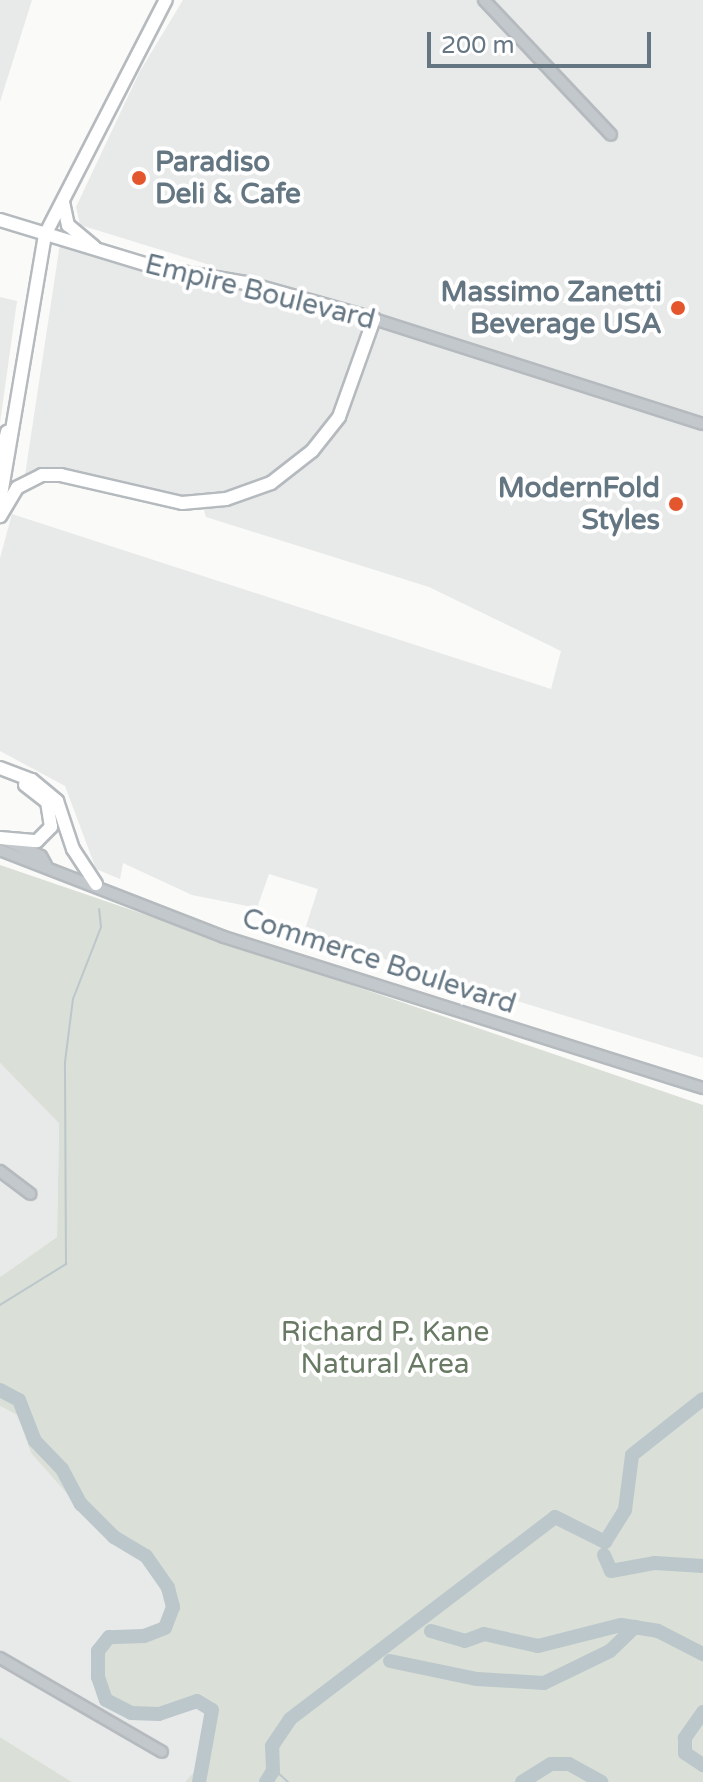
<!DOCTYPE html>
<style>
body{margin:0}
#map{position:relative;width:703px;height:1782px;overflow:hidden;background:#fafaf8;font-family:"Varela Round",sans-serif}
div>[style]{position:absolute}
.built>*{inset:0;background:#e8e9e9}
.green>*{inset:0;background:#dadfd7}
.stream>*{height:2px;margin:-1px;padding:0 1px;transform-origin:1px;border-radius:1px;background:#bbc7cb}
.river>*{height:14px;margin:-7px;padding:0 7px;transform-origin:7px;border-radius:7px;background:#bbc7cb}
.roads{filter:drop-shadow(2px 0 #b5babe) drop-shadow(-2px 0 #b5babe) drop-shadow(0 2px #b5babe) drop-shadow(0 -2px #b5babe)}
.minor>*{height:10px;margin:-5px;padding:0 5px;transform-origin:5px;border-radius:5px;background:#c3c8cc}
.major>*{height:12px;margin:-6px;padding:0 6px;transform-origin:6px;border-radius:6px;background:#fff}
.dots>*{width:22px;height:22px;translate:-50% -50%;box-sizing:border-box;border:4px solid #fff;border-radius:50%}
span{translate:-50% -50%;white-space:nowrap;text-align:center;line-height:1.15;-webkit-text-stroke:8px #fff;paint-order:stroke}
.poi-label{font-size:28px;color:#657683;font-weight:700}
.left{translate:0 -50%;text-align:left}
.right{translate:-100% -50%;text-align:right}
.street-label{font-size:28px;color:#657683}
.park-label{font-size:28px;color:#687a64}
.scale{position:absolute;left:427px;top:32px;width:224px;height:36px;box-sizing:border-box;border:4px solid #657683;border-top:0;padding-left:10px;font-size:24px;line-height:28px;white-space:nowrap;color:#657683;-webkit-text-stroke:6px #fff;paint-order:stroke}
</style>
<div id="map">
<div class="built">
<div style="clip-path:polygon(0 0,32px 0,0 102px)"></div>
<div style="clip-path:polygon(183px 0,703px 0,703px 1058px,403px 966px,305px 929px,318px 889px,269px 874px,257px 908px,192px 895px,123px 863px,120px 879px,96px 869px,65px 786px,0 751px,0 558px,12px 514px,551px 689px,561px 651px,429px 587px,206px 517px,201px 500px,56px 470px,23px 488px,61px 237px,208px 274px,210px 265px,80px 225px,76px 207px,140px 71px)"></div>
<div style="clip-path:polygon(0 297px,17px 301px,0 423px)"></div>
<div style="clip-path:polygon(0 1063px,59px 1122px,57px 1237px,0 1277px)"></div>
<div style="clip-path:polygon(0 1406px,17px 1415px,31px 1453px,162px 1564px,180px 1611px,190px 1698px,215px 1707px,204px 1773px,185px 1782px,72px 1782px,0 1737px)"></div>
</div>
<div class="green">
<div style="clip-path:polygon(0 865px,703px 1105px,703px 1782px,185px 1782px,200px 1766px,212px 1710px,196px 1701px,159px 1714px,131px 1713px,106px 1700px,96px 1661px,102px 1643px,117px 1635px,155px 1634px,171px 1619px,173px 1607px,158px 1570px,89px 1518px,31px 1453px,17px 1415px,0 1406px,0 1277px,57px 1237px,59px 1123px,0 1063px)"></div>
<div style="clip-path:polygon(0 1737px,72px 1782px,0 1782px)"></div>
</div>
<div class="stream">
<div style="left:0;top:1305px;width:78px;rotate:-31.8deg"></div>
<div style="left:66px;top:1264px;width:202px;rotate:-90.3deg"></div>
<div style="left:65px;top:1062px;width:64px;rotate:-82.8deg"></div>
<div style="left:73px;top:999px;width:77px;rotate:-68.7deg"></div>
<div style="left:101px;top:927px;width:18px;rotate:-96deg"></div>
<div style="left:275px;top:1770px;width:18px;rotate:43deg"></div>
</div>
<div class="river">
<div style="left:0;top:1390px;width:21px;rotate:28deg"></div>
<div style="left:19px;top:1400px;width:44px;rotate:68.7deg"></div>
<div style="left:35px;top:1441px;width:39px;rotate:46deg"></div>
<div style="left:62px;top:1469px;width:40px;rotate:62deg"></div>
<div style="left:81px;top:1504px;width:47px;rotate:45deg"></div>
<div style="left:114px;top:1537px;width:37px;rotate:31deg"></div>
<div style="left:146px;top:1556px;width:39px;rotate:55deg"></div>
<div style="left:168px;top:1588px;width:20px;rotate:75deg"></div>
<div style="left:173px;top:1607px;width:22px;rotate:111deg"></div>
<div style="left:165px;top:1628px;width:22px;rotate:159deg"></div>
<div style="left:144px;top:1636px;width:35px;rotate:178deg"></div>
<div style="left:109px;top:1637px;width:18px;rotate:128deg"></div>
<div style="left:98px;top:1651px;width:26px;rotate:90deg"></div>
<div style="left:98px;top:1677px;width:24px;rotate:71deg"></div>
<div style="left:106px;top:1700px;width:28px;rotate:27deg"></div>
<div style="left:131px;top:1713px;width:28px;rotate:2deg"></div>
<div style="left:159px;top:1714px;width:40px;rotate:-18.9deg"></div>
<div style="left:197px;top:1701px;width:17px;rotate:31deg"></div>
<div style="left:212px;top:1710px;width:73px;rotate:100.2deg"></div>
<div style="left:604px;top:1555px;width:17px;rotate:66deg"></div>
<div style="left:611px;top:1571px;width:45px;rotate:-10.3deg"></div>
<div style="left:655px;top:1563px;width:48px;rotate:3.6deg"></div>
<div style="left:431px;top:1631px;width:35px;rotate:16deg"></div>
<div style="left:465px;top:1641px;width:20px;rotate:-20deg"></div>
<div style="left:484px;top:1634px;width:55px;rotate:12.5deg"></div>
<div style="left:538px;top:1646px;width:86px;rotate:-14.2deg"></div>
<div style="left:621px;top:1625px;width:37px;rotate:9deg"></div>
<div style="left:658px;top:1631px;width:51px;rotate:27.1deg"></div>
<div style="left:390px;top:1661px;width:89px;rotate:11.7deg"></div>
<div style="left:477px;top:1679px;width:67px;rotate:3.4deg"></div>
<div style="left:544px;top:1683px;width:73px;rotate:-25.9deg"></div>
<div style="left:610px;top:1651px;width:35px;rotate:-44deg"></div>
<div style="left:703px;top:1712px;width:32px;rotate:125deg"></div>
<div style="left:685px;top:1738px;width:15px;rotate:90deg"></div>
<div style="left:685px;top:1753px;width:22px;rotate:34deg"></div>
<div style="left:266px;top:1782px;width:13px;rotate:-58deg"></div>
<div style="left:273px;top:1771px;width:25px;rotate:-92deg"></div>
<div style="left:272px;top:1746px;width:32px;rotate:-56deg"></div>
<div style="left:290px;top:1719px;width:333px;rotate:-37.3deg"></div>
<div style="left:555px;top:1517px;width:56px;rotate:26.6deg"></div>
<div style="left:605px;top:1542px;width:38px;rotate:-58deg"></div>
<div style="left:625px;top:1510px;width:55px;rotate:-82.7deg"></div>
<div style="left:632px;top:1455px;width:90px;rotate:-38.3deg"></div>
<div style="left:522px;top:1782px;width:34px;rotate:-32deg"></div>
<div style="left:551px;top:1764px;width:18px"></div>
<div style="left:569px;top:1764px;width:37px;rotate:29deg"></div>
</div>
<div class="roads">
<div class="minor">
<div style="left:484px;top:0;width:185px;rotate:46.7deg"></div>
<div style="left:374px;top:319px;width:345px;rotate:17.7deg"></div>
<div style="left:5px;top:840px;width:39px;rotate:24deg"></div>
<div style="left:41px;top:856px;width:10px;rotate:61deg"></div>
<div style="left:0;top:850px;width:240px;rotate:21.2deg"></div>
<div style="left:224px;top:937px;width:502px;rotate:17.5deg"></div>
<div style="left:0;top:1171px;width:38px;rotate:37deg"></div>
<div style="left:0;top:1658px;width:187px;rotate:30.1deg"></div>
</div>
<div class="major">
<div style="left:63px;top:202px;width:24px;rotate:78deg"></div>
<div style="left:68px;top:225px;width:34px;rotate:40deg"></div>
<div style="left:0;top:220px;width:165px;rotate:16.9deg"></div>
<div style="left:158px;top:268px;width:89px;rotate:9.7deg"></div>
<div style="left:246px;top:283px;width:133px;rotate:15.7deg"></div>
<div style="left:374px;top:319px;width:104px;rotate:109.7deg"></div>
<div style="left:339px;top:417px;width:43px;rotate:128.5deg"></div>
<div style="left:312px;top:451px;width:52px;rotate:142deg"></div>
<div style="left:271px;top:483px;width:48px;rotate:160.4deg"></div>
<div style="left:226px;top:499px;width:44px;rotate:174.8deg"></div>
<div style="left:182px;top:503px;width:124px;rotate:-167deg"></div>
<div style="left:61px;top:475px;width:19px;rotate:180deg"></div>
<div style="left:42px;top:475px;width:28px;rotate:153deg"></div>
<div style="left:17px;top:488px;width:33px;rotate:121deg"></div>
<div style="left:0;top:460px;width:29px;rotate:-76deg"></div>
<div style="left:0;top:501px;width:270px;rotate:-80.4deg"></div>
<div style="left:45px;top:235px;width:264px;rotate:-62.8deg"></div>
<div style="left:0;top:768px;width:34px;rotate:21deg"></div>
<div style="left:32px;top:780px;width:33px;rotate:40deg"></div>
<div style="left:57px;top:801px;width:51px;rotate:71.6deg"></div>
<div style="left:73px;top:849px;width:42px;rotate:56.7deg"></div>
<div style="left:0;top:838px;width:37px;rotate:5deg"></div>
<div style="left:37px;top:841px;width:20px;rotate:-45deg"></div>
<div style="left:51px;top:827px;width:25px;rotate:-99deg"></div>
<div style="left:47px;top:802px;width:28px;rotate:-142deg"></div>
</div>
</div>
<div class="dots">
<div style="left:139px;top:178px;background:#e4572e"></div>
<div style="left:678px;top:308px;background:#e4572e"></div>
<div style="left:676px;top:504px;background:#e4572e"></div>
</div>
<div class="poi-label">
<span class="left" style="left:155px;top:178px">Paradiso<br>Deli &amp; Cafe</span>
<span class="right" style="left:662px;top:308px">Massimo Zanetti<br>Beverage USA</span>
<span class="right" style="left:660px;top:504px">ModernFold<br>Styles</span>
</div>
<div class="street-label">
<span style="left:260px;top:292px;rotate:14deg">Empire Boulevard</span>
<span style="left:379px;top:961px;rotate:18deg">Commerce Boulevard</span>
</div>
<div class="park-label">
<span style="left:385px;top:1348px">Richard P. Kane<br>Natural Area</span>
</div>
<div class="scale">200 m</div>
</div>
